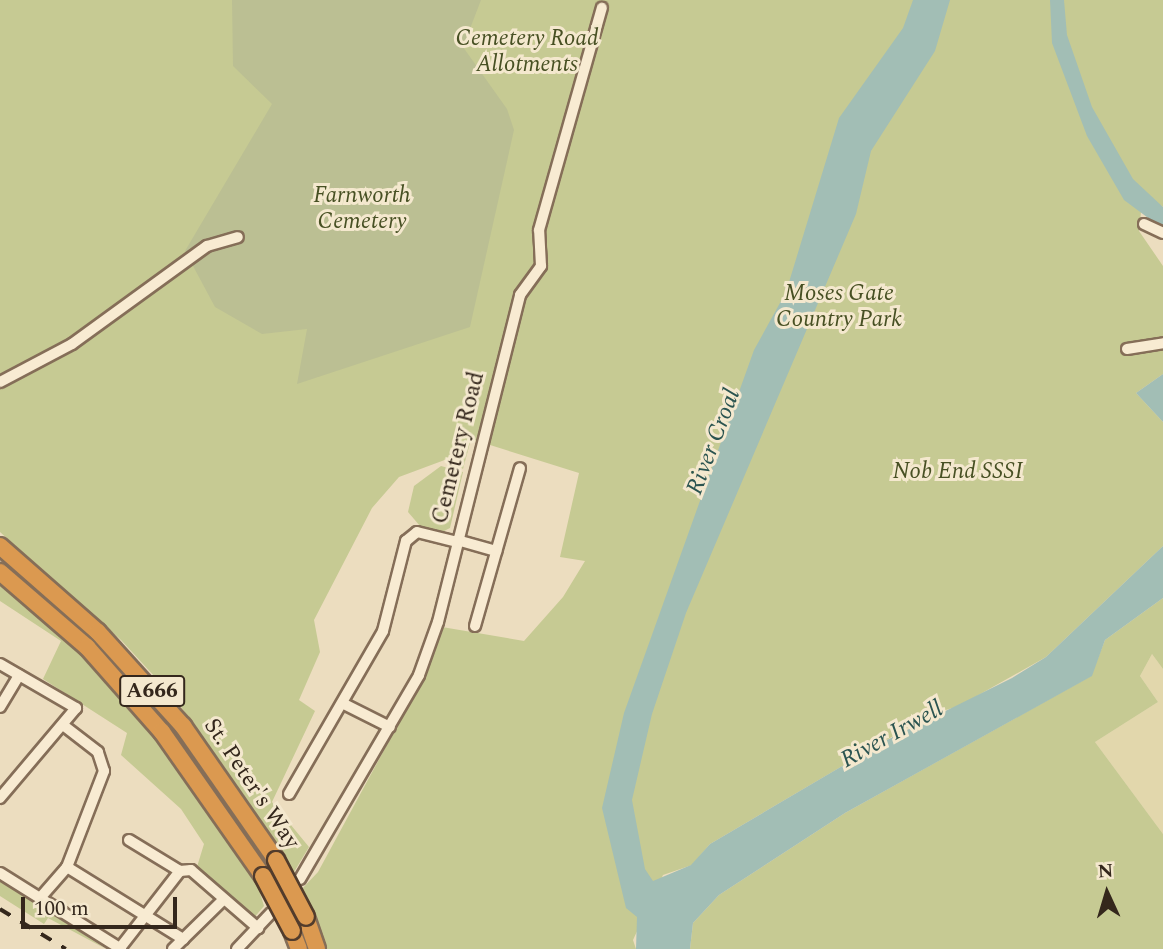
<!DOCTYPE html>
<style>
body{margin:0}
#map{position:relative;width:1163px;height:949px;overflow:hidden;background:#ecddbf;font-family:Spectral,serif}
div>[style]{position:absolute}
.farmland>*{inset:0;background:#e2d7ac}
.green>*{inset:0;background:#c6ca93}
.cemetery>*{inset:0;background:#bbbf93}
.water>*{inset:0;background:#a2beb5}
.roads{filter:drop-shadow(2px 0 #856e58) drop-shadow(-2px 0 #856e58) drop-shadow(0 2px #856e58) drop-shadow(0 -2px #856e58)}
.minor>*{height:10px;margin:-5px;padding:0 5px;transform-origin:5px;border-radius:5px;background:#f8ebd2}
.highway>*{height:16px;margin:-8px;padding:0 8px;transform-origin:8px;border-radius:8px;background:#db9950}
.rail>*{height:3.5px;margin-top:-1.75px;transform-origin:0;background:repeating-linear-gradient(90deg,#34271c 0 12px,transparent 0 24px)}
.bridges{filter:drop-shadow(2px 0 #523c2c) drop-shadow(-2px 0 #523c2c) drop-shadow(0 2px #523c2c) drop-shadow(0 -2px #523c2c)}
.highway-bridge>*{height:16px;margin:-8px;padding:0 8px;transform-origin:8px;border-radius:8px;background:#db9950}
span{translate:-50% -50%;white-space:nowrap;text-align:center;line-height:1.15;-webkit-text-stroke:6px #f4e8ce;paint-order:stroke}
.shield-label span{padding:2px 5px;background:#f4e8ce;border:2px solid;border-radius:5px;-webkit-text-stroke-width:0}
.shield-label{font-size:21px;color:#34271c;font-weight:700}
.park-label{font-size:23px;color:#475023;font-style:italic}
.street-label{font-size:23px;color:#34271c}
.water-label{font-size:24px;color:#2b5450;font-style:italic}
.north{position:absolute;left:1072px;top:858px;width:70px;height:70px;-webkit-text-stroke:5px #f4e8ce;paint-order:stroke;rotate:356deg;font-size:19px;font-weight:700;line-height:28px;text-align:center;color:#34271c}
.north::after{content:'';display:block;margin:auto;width:24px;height:32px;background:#34271c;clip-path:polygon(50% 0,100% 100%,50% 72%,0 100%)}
.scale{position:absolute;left:21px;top:897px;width:156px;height:32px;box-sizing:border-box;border:4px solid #34271c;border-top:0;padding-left:9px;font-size:21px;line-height:24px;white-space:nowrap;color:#34271c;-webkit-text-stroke:5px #f4e8ce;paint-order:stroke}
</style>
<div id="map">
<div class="farmland">
<div style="clip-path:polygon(1152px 654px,1163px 669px,1163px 834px,1095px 742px,1158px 702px,1140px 676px)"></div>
</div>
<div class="green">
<div style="clip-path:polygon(0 0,1163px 0,1163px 207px,1143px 193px,1139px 231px,1163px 266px,1163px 374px,1136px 393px,1163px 422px,1163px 546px,1046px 657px,959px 706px,929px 715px,710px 844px,692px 865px,663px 875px,633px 940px,636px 949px,323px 949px,299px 892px,318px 872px,421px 682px,442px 627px,524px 641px,563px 597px,585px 561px,560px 557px,579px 473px,471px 439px,463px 469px,450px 458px,399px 477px,372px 508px,314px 620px,320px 652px,299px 700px,315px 711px,272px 802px,309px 847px,294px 872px,177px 701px,121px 640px,0 532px)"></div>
<div style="clip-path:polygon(441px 466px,463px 472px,450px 528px,442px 532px,420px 526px,408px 512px,414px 486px)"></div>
<div style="clip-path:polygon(0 581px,64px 634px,145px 719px,257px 883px,264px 906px,253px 919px,196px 870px,204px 844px,181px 809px,121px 755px,127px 733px,43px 679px,61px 641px,0 601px)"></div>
<div style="clip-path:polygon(1163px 598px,1163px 669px,1152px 654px,1140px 676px,1158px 702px,1095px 742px,1163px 834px,1163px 949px,690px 949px,693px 923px,719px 895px,845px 813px,1091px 676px,1105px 640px)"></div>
<div style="clip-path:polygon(0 880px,106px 949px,48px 918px,44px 924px,0 896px)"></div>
</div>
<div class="cemetery">
<div style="clip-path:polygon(232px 0,481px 0,463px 47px,507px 109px,514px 130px,470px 327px,297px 384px,307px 329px,262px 334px,215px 307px,185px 251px,272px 104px,233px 66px)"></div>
</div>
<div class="water">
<div style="clip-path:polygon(913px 0,950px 0,935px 51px,871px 151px,856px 214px,686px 613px,652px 714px,632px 800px,645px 869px,653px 881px,691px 865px,710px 844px,883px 742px,1012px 678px,1046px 657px,1163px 546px,1163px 598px,1105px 640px,1092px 676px,845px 813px,719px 895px,693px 923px,690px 949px,636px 949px,637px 917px,626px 908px,602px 808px,624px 713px,754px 350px,786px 292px,839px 118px,903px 28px)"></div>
<div style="clip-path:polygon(1050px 0,1064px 0,1067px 35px,1092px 107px,1133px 179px,1163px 207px,1163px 229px,1124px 200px,1087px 136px,1052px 43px)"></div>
<div style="clip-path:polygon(1163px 374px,1163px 422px,1136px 393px)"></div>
</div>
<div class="roads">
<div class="minor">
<div style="left:1144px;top:224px;width:21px;rotate:25deg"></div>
<div style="left:1127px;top:349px;width:36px;rotate:-9deg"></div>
<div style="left:0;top:382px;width:81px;rotate:-27.8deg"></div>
<div style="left:72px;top:344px;width:167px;rotate:-36deg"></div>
<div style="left:207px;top:246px;width:32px;rotate:-16deg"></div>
<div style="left:457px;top:540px;width:41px;rotate:15.8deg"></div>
<div style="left:475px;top:626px;width:164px;rotate:-74.1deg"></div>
<div style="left:0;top:664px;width:88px;rotate:30.1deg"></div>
<div style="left:76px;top:708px;width:118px;rotate:130.2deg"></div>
<div style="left:346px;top:705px;width:49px;rotate:26.6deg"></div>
<div style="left:0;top:707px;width:37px;rotate:-59deg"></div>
<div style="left:289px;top:794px;width:188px;rotate:-60deg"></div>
<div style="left:383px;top:631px;width:93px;rotate:-75.7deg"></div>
<div style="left:406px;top:541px;width:14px;rotate:-39deg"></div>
<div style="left:417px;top:532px;width:41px;rotate:14deg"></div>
<div style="left:129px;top:840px;width:60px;rotate:31.3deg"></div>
<div style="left:180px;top:871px;width:11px;rotate:-5deg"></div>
<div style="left:191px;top:870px;width:89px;rotate:40.9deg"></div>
<div style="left:67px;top:867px;width:137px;rotate:31.8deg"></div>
<div style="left:0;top:873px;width:143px;rotate:32.1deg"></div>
<div style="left:300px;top:879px;width:236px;rotate:-59.7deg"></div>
<div style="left:419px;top:675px;width:56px;rotate:-70.3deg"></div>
<div style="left:438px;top:622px;width:337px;rotate:-75.9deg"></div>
<div style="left:520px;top:295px;width:36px;rotate:-54deg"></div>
<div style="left:541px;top:266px;width:36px;rotate:-93deg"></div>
<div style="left:539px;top:230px;width:231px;rotate:-74.2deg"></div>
<div style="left:40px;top:898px;width:41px;rotate:-48.9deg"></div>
<div style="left:67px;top:867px;width:103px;rotate:-68.9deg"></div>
<div style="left:104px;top:771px;width:20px;rotate:-108deg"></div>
<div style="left:98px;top:752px;width:44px;rotate:-142.4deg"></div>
<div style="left:120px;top:948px;width:98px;rotate:-52.1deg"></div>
<div style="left:173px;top:949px;width:70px;rotate:-44.4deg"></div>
<div style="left:237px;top:949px;width:50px;rotate:-46.6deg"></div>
</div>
<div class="highway">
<div style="left:0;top:546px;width:130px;rotate:41.3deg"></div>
<div style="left:98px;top:632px;width:127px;rotate:47.9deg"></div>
<div style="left:183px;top:726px;width:163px;rotate:55.2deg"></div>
<div style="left:0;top:572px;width:115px;rotate:40.8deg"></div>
<div style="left:87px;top:647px;width:113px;rotate:48.6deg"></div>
<div style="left:162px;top:732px;width:176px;rotate:55deg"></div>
<div style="left:306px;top:917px;width:34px;rotate:71deg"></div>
<div style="left:292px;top:931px;width:19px;rotate:69deg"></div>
</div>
</div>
<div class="rail">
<div style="left:0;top:909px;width:77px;rotate:31.2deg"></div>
</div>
<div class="bridges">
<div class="highway-bridge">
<div style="left:276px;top:860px;width:64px;rotate:62.2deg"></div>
<div style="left:263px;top:876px;width:62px;rotate:62.2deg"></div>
</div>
</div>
<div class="shield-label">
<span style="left:152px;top:691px">A666</span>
</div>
<div class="park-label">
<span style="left:527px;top:52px">Cemetery Road<br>Allotments</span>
<span style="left:362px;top:209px">Farnworth<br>Cemetery</span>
<span style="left:839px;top:307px">Moses Gate<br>Country Park</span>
<span style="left:958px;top:472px">Nob End SSSI</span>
</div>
<div class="street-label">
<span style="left:459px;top:448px;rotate:-76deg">Cemetery Road</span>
<span style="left:251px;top:784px;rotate:56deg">St. Peter's Way</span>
</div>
<div class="water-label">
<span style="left:714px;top:442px;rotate:-69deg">River Croal</span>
<span style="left:892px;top:735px;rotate:-29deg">River Irwell</span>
</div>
<div class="north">N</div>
<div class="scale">100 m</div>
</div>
